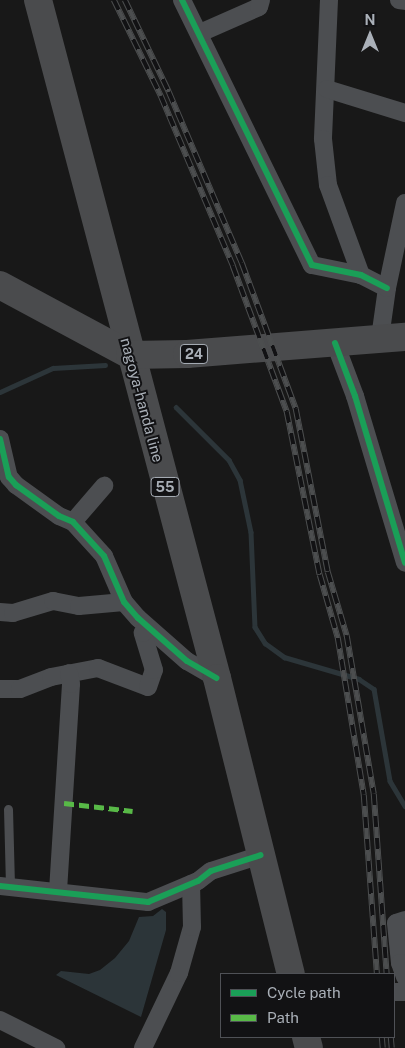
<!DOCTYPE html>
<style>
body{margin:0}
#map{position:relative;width:405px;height:1048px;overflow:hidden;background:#181818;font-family:"Public Sans",sans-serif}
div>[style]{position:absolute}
.water>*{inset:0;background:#2c3539}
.stream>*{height:4.5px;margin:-2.25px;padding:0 2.25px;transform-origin:2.25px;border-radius:2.25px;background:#2c3539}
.service>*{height:9px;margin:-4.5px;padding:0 4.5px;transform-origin:4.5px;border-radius:4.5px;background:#4c4e51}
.minor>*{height:18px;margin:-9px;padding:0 9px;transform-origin:9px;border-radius:9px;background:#4c4e51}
.primary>*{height:28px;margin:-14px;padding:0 14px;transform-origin:14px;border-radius:14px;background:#4a4b4d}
.rail>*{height:5.5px;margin-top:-2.75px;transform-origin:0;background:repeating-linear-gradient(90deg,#121214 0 11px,#4c4e4f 0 22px);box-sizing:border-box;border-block:1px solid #4c4e4f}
.quiet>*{height:5px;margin-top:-2.5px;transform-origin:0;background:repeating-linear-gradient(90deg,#58b947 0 10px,transparent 0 15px)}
.cycleway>*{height:6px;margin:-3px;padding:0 3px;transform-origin:3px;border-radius:3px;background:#1a9f57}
span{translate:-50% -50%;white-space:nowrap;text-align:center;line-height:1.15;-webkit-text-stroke:4px #121214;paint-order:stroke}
.shield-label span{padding:1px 4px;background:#121214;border:1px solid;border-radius:4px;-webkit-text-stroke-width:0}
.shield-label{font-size:14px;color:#aab0b8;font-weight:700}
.street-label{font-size:15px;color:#aab0b8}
.legend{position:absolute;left:220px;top:973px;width:175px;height:65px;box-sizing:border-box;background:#121214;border:1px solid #4f5156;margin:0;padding:6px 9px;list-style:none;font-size:15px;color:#aab0b8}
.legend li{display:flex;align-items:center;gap:10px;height:25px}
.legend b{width:25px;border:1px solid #4f5156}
.north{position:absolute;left:345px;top:10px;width:50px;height:50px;-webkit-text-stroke:4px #121214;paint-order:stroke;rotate:0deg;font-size:14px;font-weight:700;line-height:20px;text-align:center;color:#aab0b8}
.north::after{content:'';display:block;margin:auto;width:18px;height:22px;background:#aab0b8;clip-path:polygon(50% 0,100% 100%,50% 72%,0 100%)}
</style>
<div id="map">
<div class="water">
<div style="clip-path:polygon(162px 909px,166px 912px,166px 930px,141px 1017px,56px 975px,61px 971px,89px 974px,100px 970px,115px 958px,129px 941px,139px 917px,153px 916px)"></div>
</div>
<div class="stream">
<div style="left:0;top:392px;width:58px;rotate:-24.4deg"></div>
<div style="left:53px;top:368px;width:52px;rotate:-3.3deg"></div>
<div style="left:176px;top:407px;width:75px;rotate:45deg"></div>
<div style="left:229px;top:460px;width:23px;rotate:61deg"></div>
<div style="left:240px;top:480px;width:53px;rotate:78.1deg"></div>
<div style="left:251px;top:532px;width:95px;rotate:87.6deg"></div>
<div style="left:255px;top:627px;width:19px;rotate:58deg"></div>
<div style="left:265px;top:643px;width:24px;rotate:36deg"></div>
<div style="left:284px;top:657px;width:78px;rotate:16.3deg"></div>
<div style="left:359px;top:679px;width:18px;rotate:34deg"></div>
<div style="left:374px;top:689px;width:93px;rotate:80.1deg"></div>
<div style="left:390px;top:781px;width:29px;rotate:59deg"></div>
</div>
<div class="service">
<div style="left:8px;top:809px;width:79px;rotate:88.5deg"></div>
</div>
<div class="minor">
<div style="left:182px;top:0;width:295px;rotate:63.9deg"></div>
<div style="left:312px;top:265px;width:50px;rotate:11.5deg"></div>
<div style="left:361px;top:275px;width:29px;rotate:27deg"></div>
<div style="left:329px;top:0;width:139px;rotate:92.5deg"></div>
<div style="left:323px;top:139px;width:46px;rotate:83.8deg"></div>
<div style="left:328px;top:185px;width:96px;rotate:69.9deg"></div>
<div style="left:399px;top:0;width:6px;rotate:9deg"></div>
<div style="left:200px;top:33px;width:64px;rotate:-23.8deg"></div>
<div style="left:259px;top:7px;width:7px;rotate:-74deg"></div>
<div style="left:327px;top:89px;width:82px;rotate:17.1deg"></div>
<div style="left:380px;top:338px;width:50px;rotate:-82deg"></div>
<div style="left:387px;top:288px;width:87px;rotate:-78deg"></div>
<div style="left:335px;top:343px;width:57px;rotate:69.3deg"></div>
<div style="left:355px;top:396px;width:174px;rotate:73.3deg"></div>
<div style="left:0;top:439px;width:39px;rotate:77deg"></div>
<div style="left:9px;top:477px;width:11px;rotate:49deg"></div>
<div style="left:16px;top:485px;width:53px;rotate:35.8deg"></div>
<div style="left:59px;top:516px;width:15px;rotate:23deg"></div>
<div style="left:73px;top:522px;width:46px;rotate:47.6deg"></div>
<div style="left:104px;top:556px;width:50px;rotate:66.5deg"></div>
<div style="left:124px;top:602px;width:21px;rotate:49deg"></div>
<div style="left:138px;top:618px;width:65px;rotate:41.3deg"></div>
<div style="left:187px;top:661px;width:34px;rotate:30deg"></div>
<div style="left:73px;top:522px;width:48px;rotate:-49.3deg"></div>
<div style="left:0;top:612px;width:13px;rotate:4deg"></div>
<div style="left:13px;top:613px;width:42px;rotate:-16.7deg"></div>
<div style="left:53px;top:601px;width:26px;rotate:11deg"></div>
<div style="left:79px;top:606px;width:45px;rotate:-5.1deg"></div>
<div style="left:0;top:689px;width:20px"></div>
<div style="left:20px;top:689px;width:33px;rotate:-21deg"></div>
<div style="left:51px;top:677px;width:48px;rotate:-10.8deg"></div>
<div style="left:98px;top:668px;width:53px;rotate:20.8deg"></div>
<div style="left:148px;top:687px;width:18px;rotate:-71deg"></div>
<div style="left:154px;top:670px;width:39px;rotate:-107deg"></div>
<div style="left:143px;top:633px;width:7px;rotate:-45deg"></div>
<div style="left:0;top:886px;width:149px;rotate:6.2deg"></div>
<div style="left:148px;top:902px;width:54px;rotate:-22.8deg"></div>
<div style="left:198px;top:881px;width:16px;rotate:-38deg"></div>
<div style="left:211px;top:871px;width:52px;rotate:-17.7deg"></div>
<div style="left:58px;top:891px;width:207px;rotate:-86.4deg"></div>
<div style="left:71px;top:684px;width:11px;rotate:-100deg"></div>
<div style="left:405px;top:920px;width:9px;rotate:162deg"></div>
<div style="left:396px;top:923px;width:40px;rotate:84.3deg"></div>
<div style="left:400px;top:963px;width:15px;rotate:70deg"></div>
<div style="left:394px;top:992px;width:11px"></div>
<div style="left:0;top:1020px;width:63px;rotate:26.6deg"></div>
<div style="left:143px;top:1048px;width:83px;rotate:-64.4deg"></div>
<div style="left:179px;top:973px;width:48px;rotate:-74.2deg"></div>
<div style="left:192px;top:927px;width:43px;rotate:-91.3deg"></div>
</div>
<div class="primary">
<div style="left:38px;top:0;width:701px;rotate:75.21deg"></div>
<div style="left:217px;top:678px;width:305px;rotate:76deg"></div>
<div style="left:0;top:285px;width:148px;rotate:28.3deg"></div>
<div style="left:130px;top:355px;width:57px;rotate:-1deg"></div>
<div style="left:187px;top:354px;width:219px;rotate:-4.5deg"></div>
<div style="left:306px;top:1037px;width:11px;rotate:75deg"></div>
</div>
<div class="rail">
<div style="left:114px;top:0;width:107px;rotate:63.9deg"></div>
<div style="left:161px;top:96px;width:185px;rotate:67deg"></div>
<div style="left:233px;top:266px;width:156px;rotate:69.7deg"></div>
<div style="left:287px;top:412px;width:166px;rotate:78.6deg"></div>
<div style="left:320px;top:575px;width:66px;rotate:74.1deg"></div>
<div style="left:338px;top:638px;width:159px;rotate:80.6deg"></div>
<div style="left:364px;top:795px;width:179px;rotate:85.8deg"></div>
<div style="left:125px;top:0;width:102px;rotate:64.4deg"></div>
<div style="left:169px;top:92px;width:186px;rotate:66.9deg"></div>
<div style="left:242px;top:263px;width:156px;rotate:69.7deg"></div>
<div style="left:296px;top:409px;width:166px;rotate:78.9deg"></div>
<div style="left:328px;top:572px;width:67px;rotate:73.5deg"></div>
<div style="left:347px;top:636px;width:160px;rotate:80.3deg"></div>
<div style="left:374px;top:794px;width:180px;rotate:85.9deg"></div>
<div style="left:382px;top:1037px;width:11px;rotate:85deg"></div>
<div style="left:391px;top:1037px;width:11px;rotate:85deg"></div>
</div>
<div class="quiet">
<div style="left:64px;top:803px;width:69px;rotate:6.6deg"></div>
</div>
<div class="cycleway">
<div style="left:182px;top:0;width:295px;rotate:63.9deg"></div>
<div style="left:312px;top:265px;width:50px;rotate:11.5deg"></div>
<div style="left:361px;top:275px;width:29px;rotate:27deg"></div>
<div style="left:335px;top:343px;width:57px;rotate:69.3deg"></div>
<div style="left:355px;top:396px;width:174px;rotate:73.3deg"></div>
<div style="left:0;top:439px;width:39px;rotate:77deg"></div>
<div style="left:9px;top:477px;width:11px;rotate:49deg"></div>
<div style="left:16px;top:485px;width:53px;rotate:35.8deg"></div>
<div style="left:59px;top:516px;width:15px;rotate:23deg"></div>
<div style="left:73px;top:522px;width:46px;rotate:47.6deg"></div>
<div style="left:104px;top:556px;width:50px;rotate:66.5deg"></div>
<div style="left:124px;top:602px;width:21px;rotate:49deg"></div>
<div style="left:138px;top:618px;width:65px;rotate:41.3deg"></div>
<div style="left:187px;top:661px;width:34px;rotate:30deg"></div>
<div style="left:0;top:886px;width:149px;rotate:6.2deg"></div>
<div style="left:148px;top:902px;width:54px;rotate:-22.8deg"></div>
<div style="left:198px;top:881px;width:16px;rotate:-38deg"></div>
<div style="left:211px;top:871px;width:52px;rotate:-17.7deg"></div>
</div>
<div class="shield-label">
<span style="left:194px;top:354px">24</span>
<span style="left:165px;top:487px">55</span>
</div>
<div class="street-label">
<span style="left:142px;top:400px;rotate:75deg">nagoya-handa line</span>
</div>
<ul class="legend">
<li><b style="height:6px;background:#1a9f57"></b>Cycle path</li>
<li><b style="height:6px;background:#58b947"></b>Path</li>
</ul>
<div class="north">N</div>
</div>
